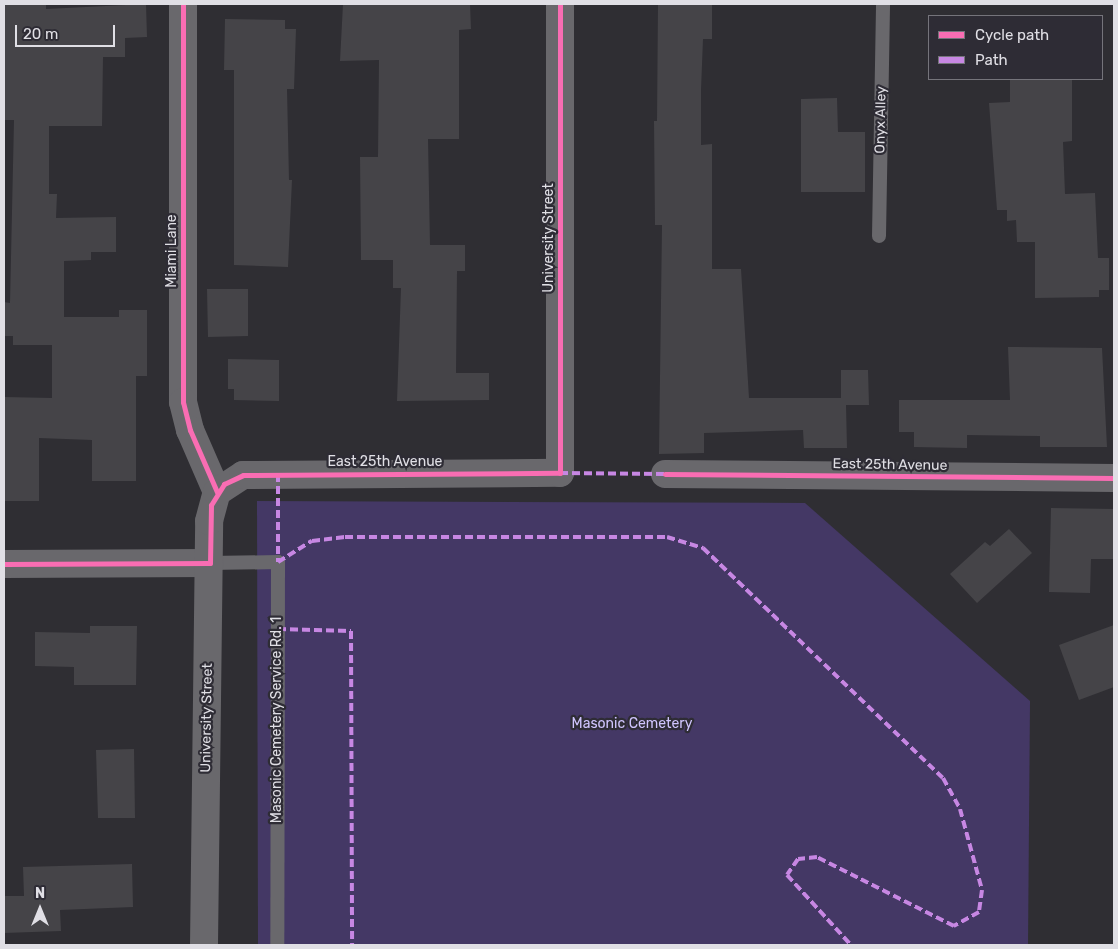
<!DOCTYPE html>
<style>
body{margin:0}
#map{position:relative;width:1118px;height:949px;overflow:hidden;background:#2f2e33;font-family:Rubik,sans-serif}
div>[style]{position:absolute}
.green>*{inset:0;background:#443865}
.building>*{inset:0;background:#454448}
.lane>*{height:14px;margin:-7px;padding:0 7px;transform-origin:7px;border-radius:7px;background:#69686c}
.street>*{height:28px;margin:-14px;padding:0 14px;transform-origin:14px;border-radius:14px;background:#69686c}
.quiet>*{height:4px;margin-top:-2px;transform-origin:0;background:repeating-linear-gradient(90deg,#c787e3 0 8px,transparent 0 12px)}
.cycleway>*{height:5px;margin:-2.5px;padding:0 2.5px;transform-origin:2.5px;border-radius:2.5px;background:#f96db3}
span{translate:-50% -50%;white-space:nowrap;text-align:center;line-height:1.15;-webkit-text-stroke:4.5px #2e2c35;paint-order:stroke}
.street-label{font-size:14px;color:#e0dfe5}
.park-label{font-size:14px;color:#d0c5fe}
.frame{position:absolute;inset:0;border:5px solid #e0dfe5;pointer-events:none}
.legend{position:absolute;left:928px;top:15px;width:175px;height:65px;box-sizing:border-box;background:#2e2c35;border:1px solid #75747b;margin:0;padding:6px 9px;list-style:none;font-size:15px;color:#e0dfe5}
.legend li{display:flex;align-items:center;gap:10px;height:25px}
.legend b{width:25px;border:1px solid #75747b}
.north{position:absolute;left:15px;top:884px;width:50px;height:50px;-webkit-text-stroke:4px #2e2c35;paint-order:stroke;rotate:0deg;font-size:14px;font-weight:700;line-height:20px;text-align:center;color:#e0dfe5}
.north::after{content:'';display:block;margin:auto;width:18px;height:22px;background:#e0dfe5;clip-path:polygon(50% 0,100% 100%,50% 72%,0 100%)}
.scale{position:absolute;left:15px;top:25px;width:100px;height:22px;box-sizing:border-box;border:2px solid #e0dfe5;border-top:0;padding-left:6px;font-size:15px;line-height:18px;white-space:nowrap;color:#e0dfe5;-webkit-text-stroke:4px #2e2c35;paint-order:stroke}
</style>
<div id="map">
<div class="green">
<div style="clip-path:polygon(257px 501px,805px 503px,1030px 701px,1028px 945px,258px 945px)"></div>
</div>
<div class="building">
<div style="clip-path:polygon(4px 4px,46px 4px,46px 9px,146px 4px,147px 37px,125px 38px,125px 57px,103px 57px,102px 126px,49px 126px,49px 194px,57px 194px,56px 218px,116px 217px,116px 252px,91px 252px,91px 260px,64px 261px,64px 317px,119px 317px,119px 310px,147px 310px,147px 376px,136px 376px,136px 481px,92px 481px,92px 440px,39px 438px,39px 501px,4px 501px,4px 397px,52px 398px,52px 345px,13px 345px,13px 336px,4px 336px,4px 302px,10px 303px,14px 120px,4px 120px)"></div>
<div style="clip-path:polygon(343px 4px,470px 4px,471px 29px,459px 30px,459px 139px,428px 139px,430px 245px,465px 245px,465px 271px,457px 271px,456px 373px,489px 373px,489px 400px,397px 401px,401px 288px,393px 288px,393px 260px,361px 260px,360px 157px,378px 157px,379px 60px,340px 61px)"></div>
<div style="clip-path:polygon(658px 4px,712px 4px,712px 39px,703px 39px,701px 90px,701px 145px,712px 144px,712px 269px,741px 269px,749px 398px,841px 398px,841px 370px,868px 370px,869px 405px,846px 405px,847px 448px,804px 448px,803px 430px,704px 433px,704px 453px,659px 454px,662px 225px,655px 225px,654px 121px,657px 121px)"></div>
<div style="clip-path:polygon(225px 19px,285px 20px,285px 29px,296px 29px,294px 89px,287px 89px,289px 180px,292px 180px,288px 267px,234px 265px,234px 70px,224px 70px)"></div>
<div style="clip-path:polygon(1010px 79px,1072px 79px,1072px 141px,1063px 142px,1065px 194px,1095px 193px,1098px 258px,1109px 258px,1109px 290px,1099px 290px,1099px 297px,1035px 298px,1035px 242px,1017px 242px,1016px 220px,1007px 221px,1007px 210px,997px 210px,989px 103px,1010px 102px)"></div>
<div style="clip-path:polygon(837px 98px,838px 132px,865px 132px,865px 192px,801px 192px,801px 99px)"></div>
<div style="clip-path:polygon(207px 289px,248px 289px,248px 336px,208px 337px)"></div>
<div style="clip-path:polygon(1008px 347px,1102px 348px,1107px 447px,1040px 447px,1040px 436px,967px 435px,967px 448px,914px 447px,914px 432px,899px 432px,899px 400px,1010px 400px)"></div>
<div style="clip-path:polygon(228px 359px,279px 360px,279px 401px,234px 400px,234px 389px,228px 389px)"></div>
<div style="clip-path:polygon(1051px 508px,1114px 509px,1114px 559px,1091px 559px,1090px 593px,1049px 592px)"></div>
<div style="clip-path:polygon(1009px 529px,1032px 553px,977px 603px,950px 574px,985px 542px,990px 546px)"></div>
<div style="clip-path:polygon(1114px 625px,1114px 687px,1079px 700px,1059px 645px)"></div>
<div style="clip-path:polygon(90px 626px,137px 626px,136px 685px,74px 685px,74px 667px,35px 666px,35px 632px,90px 633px)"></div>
<div style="clip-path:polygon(134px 749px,135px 818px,98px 818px,96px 750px)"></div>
<div style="clip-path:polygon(132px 864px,133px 907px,60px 910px,61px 931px,4px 933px,4px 896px,24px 896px,23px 867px)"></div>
</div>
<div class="lane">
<div style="left:879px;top:236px;width:232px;rotate:-89deg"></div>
<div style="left:210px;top:563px;width:68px;rotate:-0.8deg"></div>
<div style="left:278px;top:562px;width:383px;rotate:90.1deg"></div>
</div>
<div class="street">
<div style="left:183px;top:4px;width:398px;rotate:90deg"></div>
<div style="left:183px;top:402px;width:29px;rotate:76deg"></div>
<div style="left:190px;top:430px;width:68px;rotate:66.5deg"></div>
<div style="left:665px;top:474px;width:449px;rotate:0.5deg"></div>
<div style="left:4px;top:564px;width:206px;rotate:-0.3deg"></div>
<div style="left:204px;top:945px;width:424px;rotate:-89.3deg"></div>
<div style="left:209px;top:521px;width:30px;rotate:-75deg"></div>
<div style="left:217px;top:492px;width:31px;rotate:-33deg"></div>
<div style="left:243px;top:475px;width:317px;rotate:-0.4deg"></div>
<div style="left:560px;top:473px;width:469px;rotate:-90deg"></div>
</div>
<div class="quiet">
<div style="left:560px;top:473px;width:105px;rotate:0.5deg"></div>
<div style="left:278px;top:474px;width:88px;rotate:90deg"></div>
<div style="left:278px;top:562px;width:40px;rotate:-32deg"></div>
<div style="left:312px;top:541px;width:33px;rotate:-7deg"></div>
<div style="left:345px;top:537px;width:322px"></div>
<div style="left:667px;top:537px;width:38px;rotate:17deg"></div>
<div style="left:703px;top:548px;width:332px;rotate:43.8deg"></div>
<div style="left:943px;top:778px;width:35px;rotate:61deg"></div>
<div style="left:960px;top:809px;width:84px;rotate:74.8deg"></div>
<div style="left:982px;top:890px;width:22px;rotate:98deg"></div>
<div style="left:979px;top:912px;width:29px;rotate:151deg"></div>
<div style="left:954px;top:926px;width:153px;rotate:-153.3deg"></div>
<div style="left:817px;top:857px;width:19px;rotate:174deg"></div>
<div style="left:798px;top:859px;width:19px;rotate:125deg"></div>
<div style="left:787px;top:875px;width:95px;rotate:47.6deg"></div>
<div style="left:278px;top:629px;width:73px;rotate:1.6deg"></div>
<div style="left:351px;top:631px;width:314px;rotate:89.8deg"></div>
</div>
<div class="cycleway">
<div style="left:183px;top:4px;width:398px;rotate:90deg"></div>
<div style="left:183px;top:402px;width:29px;rotate:76deg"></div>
<div style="left:190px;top:430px;width:68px;rotate:66.5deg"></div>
<div style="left:665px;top:474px;width:449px;rotate:0.5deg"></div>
<div style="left:4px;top:564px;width:206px;rotate:-0.3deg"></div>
<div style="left:210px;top:563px;width:58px;rotate:-89deg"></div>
<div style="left:211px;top:505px;width:25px;rotate:-58deg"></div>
<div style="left:224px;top:484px;width:21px;rotate:-25deg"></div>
<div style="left:243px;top:475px;width:317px;rotate:-0.4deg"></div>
<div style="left:560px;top:473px;width:469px;rotate:-90deg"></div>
</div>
<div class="street-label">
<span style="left:881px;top:120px;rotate:-89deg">Onyx Alley</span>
<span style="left:549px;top:238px;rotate:-90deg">University Street</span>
<span style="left:172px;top:251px;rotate:-90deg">Miami Lane</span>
<span style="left:385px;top:462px">East 25th Avenue</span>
<span style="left:890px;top:465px;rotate:1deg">East 25th Avenue</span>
<span style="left:207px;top:718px;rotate:-89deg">University Street</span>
<span style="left:277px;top:720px;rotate:-90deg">Masonic Cemetery Service Rd. 1</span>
</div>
<div class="park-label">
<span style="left:632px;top:724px">Masonic Cemetery</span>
</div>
<div class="frame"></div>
<ul class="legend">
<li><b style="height:6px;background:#f96db3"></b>Cycle path</li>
<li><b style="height:6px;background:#c787e3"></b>Path</li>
</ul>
<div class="north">N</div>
<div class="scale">20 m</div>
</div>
